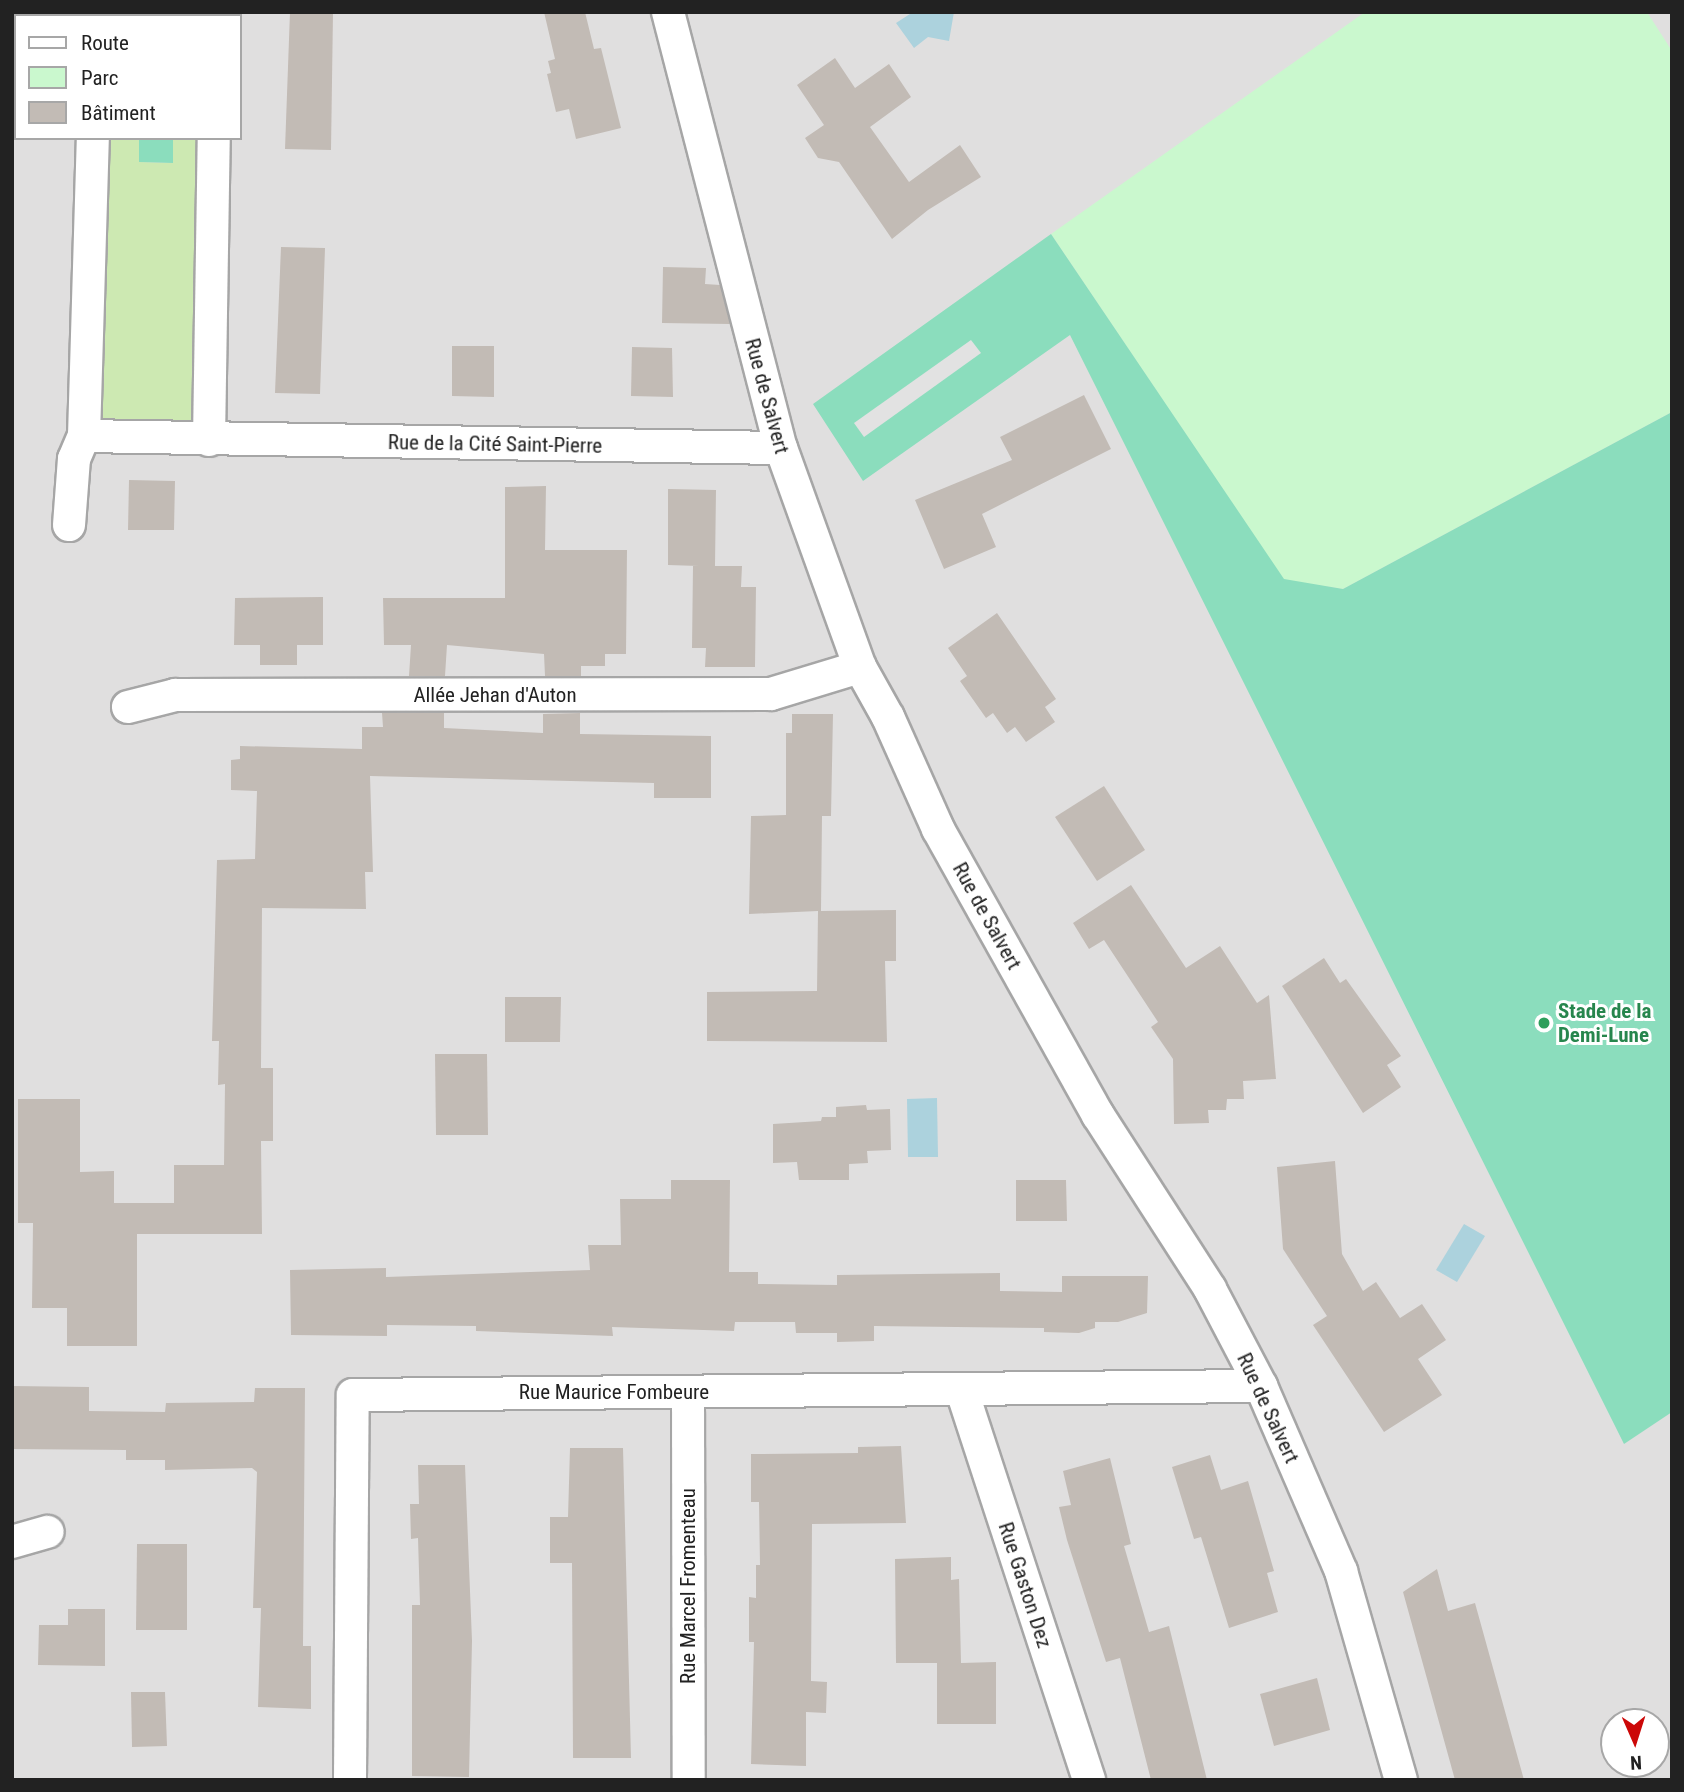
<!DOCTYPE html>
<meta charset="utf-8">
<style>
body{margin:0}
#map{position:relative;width:1684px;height:1792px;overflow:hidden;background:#f2efe9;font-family:"Roboto Condensed",sans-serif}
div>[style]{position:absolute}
.residential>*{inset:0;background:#e0dfdf}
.grass>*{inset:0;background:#cde9b2}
.park>*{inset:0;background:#caf8ce}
.pitch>*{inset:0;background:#8bddbd}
.parking>*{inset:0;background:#e2e2e2}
.water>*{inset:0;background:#acd2dd}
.building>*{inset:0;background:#c2bbb5}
.roads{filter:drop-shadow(2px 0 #a6a6a6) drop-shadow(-2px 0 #a6a6a6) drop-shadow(0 2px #a6a6a6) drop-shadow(0 -2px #a6a6a6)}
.minor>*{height:32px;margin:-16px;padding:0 16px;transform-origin:16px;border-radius:16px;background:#fff}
.dots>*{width:19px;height:19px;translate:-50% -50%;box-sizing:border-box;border:4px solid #fff;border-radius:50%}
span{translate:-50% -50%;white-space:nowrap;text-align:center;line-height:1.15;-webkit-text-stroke:6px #fff;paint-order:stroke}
.street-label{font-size:21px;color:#222}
.leisure-label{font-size:21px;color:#27864d;font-weight:700}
.left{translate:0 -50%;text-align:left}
.frame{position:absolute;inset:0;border:14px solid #222;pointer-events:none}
.legend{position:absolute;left:14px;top:14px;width:228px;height:126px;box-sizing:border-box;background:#fff;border:2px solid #a7a7a7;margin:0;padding:9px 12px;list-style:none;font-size:21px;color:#222}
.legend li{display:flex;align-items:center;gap:14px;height:35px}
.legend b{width:35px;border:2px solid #a7a7a7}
.north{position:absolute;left:1600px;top:1708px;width:70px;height:70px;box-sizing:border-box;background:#fff;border:2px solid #a7a7a7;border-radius:50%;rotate:177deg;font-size:19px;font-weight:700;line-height:28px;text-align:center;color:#222}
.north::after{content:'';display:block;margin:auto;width:24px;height:32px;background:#cc0808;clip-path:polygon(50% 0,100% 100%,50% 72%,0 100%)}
</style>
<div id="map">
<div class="residential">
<div style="clip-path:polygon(evenodd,12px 12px,1672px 12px,1672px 1780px,12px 1780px,12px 12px,16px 16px,240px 16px,240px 138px,16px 138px,16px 16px,12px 12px,1614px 1722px,1656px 1722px,1656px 1764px,1614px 1764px,1614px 1722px)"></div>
</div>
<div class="grass">
<div style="clip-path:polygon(104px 138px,139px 138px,139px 162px,172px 163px,173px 138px,204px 138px,202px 423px,95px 420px)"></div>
</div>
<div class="park">
<div style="clip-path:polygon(1365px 12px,1647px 12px,1672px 51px,1672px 412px,1343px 589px,1284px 580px,1051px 234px)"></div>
</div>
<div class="pitch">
<div style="clip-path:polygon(139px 138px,173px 138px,173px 163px,139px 162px)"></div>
<div style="clip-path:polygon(1051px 234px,1284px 579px,1343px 589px,1672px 412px,1672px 1412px,1624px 1444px,1070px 335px,863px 481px,813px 404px)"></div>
</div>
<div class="parking">
<div style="clip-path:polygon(971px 340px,981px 353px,864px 437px,854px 423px)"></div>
</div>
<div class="water">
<div style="clip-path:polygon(913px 12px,954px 12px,949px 41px,928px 37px,914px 48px,896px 23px)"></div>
<div style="clip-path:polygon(937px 1098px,938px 1157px,908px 1157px,907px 1099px)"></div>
<div style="clip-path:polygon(1464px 1224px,1485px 1236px,1457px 1282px,1436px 1270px)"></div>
</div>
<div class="building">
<div style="clip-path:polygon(290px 12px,333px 12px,331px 150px,285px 149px)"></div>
<div style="clip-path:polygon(544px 12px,585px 12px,594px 49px,601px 48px,621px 128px,576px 139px,569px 109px,556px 112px,547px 74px,551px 73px,548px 61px,555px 59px)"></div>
<div style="clip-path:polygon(835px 58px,855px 88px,889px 64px,911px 97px,870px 127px,909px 182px,960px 145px,981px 177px,928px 210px,892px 239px,839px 162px,818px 158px,805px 138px,824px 125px,797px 85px)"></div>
<div style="clip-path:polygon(281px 247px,325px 248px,320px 394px,275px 393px)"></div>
<div style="clip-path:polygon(663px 267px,706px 268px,705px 284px,720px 285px,730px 324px,662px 323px)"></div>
<div style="clip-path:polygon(452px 346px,494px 346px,494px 397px,452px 396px)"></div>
<div style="clip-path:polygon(632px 347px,672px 348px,673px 397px,631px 396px)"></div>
<div style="clip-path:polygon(1084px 395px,1111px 449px,982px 514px,996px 547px,944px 569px,915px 500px,1012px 460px,1000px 437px)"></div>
<div style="clip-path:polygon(129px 480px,175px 481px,174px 530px,128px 530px)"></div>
<div style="clip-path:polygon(546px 486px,545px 550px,627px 550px,626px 654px,605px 654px,605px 666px,581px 666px,581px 676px,545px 676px,544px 654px,447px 645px,445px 676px,409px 676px,411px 645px,384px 645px,383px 598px,505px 598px,505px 487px)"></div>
<div style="clip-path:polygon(668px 489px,716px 490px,715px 566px,742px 566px,741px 587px,756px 587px,755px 667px,705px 667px,706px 648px,692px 648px,693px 566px,699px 566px,668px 565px)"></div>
<div style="clip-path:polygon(323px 597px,323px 645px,297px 645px,297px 665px,260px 665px,260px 645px,234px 645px,235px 598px)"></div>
<div style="clip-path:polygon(997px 613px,1056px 699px,1045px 707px,1055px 722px,1026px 742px,1015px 727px,1007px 733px,993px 713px,986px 718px,960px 681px,967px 676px,948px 648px)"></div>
<div style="clip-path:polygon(382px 713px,444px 713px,444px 728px,543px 733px,543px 714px,580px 713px,580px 734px,711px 736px,711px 798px,654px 798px,654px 783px,370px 776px,373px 872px,365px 872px,366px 909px,262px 908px,261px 1068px,273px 1068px,273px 1141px,261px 1141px,262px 1234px,137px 1234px,137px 1346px,67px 1346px,67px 1308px,32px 1308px,33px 1223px,18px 1223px,18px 1099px,80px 1099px,80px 1172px,114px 1171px,114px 1203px,174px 1203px,174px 1165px,224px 1165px,225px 1084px,218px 1085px,219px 1041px,212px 1041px,217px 860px,255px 859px,257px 791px,231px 790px,231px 760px,240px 759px,240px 746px,362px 749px,362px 727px,383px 727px)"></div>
<div style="clip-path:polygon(792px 714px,833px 714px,831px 816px,822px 816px,821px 911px,896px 910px,896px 961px,885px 961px,887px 1042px,707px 1041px,707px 992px,817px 991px,818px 911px,749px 914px,751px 816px,786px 815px,786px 733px,792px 733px)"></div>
<div style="clip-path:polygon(1104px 786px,1145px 850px,1097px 881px,1055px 817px)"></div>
<div style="clip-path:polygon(1131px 885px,1186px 968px,1220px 946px,1257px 1003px,1269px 995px,1276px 1079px,1243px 1081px,1244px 1099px,1227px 1099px,1226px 1110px,1208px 1110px,1209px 1123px,1174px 1124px,1173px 1059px,1151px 1027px,1158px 1022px,1104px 940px,1089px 949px,1073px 923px)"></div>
<div style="clip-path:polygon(1324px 958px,1340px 983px,1346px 979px,1401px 1056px,1387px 1065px,1401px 1087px,1363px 1113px,1282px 986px)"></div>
<div style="clip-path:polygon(505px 997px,561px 997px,560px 1042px,505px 1042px)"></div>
<div style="clip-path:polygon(435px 1054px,487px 1054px,488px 1135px,436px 1135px)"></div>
<div style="clip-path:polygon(866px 1105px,867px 1110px,890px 1109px,891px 1150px,867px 1151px,868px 1163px,849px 1164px,849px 1180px,799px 1180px,797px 1162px,773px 1163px,773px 1124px,821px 1121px,822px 1117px,836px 1117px,836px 1107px)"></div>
<div style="clip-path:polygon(1335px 1161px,1342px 1254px,1363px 1291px,1376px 1282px,1400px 1318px,1422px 1304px,1446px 1340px,1418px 1359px,1442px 1395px,1384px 1432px,1313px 1325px,1327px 1316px,1283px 1249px,1277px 1167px)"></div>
<div style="clip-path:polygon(671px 1180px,730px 1180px,729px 1272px,758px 1272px,758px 1284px,837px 1285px,837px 1275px,1000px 1273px,1000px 1291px,1062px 1292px,1062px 1276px,1148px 1276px,1147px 1313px,1118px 1322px,1095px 1322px,1095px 1328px,1079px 1333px,1044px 1332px,1044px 1328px,874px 1326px,874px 1341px,837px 1342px,837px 1333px,796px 1333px,795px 1322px,735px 1322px,734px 1331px,612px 1327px,613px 1336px,476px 1331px,476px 1326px,387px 1325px,387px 1336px,291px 1335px,290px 1270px,386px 1268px,386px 1277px,590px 1270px,588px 1245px,621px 1245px,620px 1199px,671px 1199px)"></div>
<div style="clip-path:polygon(1016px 1180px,1066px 1180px,1067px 1221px,1016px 1221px)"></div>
<div style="clip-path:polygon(12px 1386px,89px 1387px,89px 1411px,165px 1412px,166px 1403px,254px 1402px,255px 1388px,305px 1388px,303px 1646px,311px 1646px,311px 1709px,258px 1707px,261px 1608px,253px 1608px,257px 1472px,252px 1468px,165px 1470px,165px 1460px,126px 1460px,126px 1450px,12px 1449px)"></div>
<div style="clip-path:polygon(901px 1446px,906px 1523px,812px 1524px,811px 1681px,827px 1682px,826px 1713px,806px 1712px,806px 1766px,751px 1764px,754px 1642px,749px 1642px,749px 1597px,756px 1598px,756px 1565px,760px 1565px,759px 1502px,751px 1502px,751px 1454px,858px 1453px,858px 1447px)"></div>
<div style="clip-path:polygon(570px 1448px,623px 1448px,631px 1758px,573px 1758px,572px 1563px,550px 1563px,550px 1517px,568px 1517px)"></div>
<div style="clip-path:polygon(1210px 1455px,1221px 1490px,1248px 1481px,1274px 1571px,1267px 1573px,1278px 1612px,1229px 1628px,1201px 1537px,1194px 1539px,1172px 1467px)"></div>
<div style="clip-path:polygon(1110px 1458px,1131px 1544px,1124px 1546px,1149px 1632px,1169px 1626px,1207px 1780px,1151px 1780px,1120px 1658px,1106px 1662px,1067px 1540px,1059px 1507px,1071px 1505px,1063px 1471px)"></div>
<div style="clip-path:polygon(418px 1465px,465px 1465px,472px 1641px,469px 1777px,412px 1776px,412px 1605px,420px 1605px,418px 1538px,411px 1539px,410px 1504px,419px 1504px)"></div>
<div style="clip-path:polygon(137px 1544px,187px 1544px,187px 1630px,136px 1630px)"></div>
<div style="clip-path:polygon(951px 1557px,951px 1580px,959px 1579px,961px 1663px,996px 1662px,996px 1724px,937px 1724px,937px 1663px,941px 1663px,896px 1663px,895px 1559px)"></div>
<div style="clip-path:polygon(1437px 1569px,1448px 1611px,1475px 1603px,1524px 1780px,1455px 1780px,1403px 1592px)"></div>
<div style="clip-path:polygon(68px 1609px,105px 1609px,105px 1666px,38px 1665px,39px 1625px,68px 1625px)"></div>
<div style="clip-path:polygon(1317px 1678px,1330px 1730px,1274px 1746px,1260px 1694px)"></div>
<div style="clip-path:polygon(131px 1692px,165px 1692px,167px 1746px,132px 1747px)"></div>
</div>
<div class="roads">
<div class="minor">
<div style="left:668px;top:12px;width:450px;rotate:75.5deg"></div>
<div style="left:781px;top:448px;width:233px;rotate:70.2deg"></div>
<div style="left:860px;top:667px;width:57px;rotate:60.8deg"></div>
<div style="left:888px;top:717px;width:123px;rotate:65.9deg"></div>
<div style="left:938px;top:829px;width:328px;rotate:60.8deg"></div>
<div style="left:1098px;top:1115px;width:207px;rotate:57.2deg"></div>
<div style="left:1210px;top:1289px;width:110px;rotate:62.3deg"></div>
<div style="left:1261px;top:1386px;width:202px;rotate:66.6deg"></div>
<div style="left:1341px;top:1571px;width:217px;rotate:74deg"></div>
<div style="left:96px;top:16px;width:4px;rotate:-90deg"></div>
<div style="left:217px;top:16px;width:4px;rotate:-90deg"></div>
<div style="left:84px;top:436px;width:298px;rotate:-88.3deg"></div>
<div style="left:209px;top:440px;width:302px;rotate:-89.1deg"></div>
<div style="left:69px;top:525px;width:66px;rotate:-85.7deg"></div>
<div style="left:74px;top:459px;width:25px;rotate:-67deg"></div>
<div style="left:84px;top:436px;width:697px;rotate:0.99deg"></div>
<div style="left:128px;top:707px;width:49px;rotate:-14.3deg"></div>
<div style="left:175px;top:695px;width:596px;rotate:-0.1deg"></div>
<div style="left:771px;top:694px;width:93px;rotate:-16.9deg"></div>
<div style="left:962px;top:1391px;width:409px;rotate:71.9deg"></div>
<div style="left:688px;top:1392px;width:388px;rotate:89.9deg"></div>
<div style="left:12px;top:1542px;width:37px;rotate:-16deg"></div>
<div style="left:350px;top:1780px;width:385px;rotate:-89.6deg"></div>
<div style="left:353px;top:1395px;width:908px;rotate:-0.57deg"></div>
</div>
</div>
<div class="dots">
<div style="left:1544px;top:1023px;background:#2e9e5b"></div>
</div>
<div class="street-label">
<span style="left:767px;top:396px;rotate:75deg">Rue de Salvert</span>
<span style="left:495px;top:444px;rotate:1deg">Rue de la Cité Saint-Pierre</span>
<span style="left:495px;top:695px">Allée Jehan d'Auton</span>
<span style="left:987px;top:916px;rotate:61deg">Rue de Salvert</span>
<span style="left:614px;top:1392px">Rue Maurice Fombeure</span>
<span style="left:1268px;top:1408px;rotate:65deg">Rue de Salvert</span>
<span style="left:1025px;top:1585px;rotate:72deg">Rue Gaston Dez</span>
<span style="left:688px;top:1586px;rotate:-90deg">Rue Marcel Fromenteau</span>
</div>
<div class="leisure-label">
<span class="left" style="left:1558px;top:1023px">Stade de la<br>Demi-Lune</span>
</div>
<div class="frame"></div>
<ul class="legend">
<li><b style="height:9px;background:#fff"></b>Route</li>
<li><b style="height:19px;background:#caf8ce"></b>Parc</li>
<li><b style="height:19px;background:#c2bbb5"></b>Bâtiment</li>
</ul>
<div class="north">N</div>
</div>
